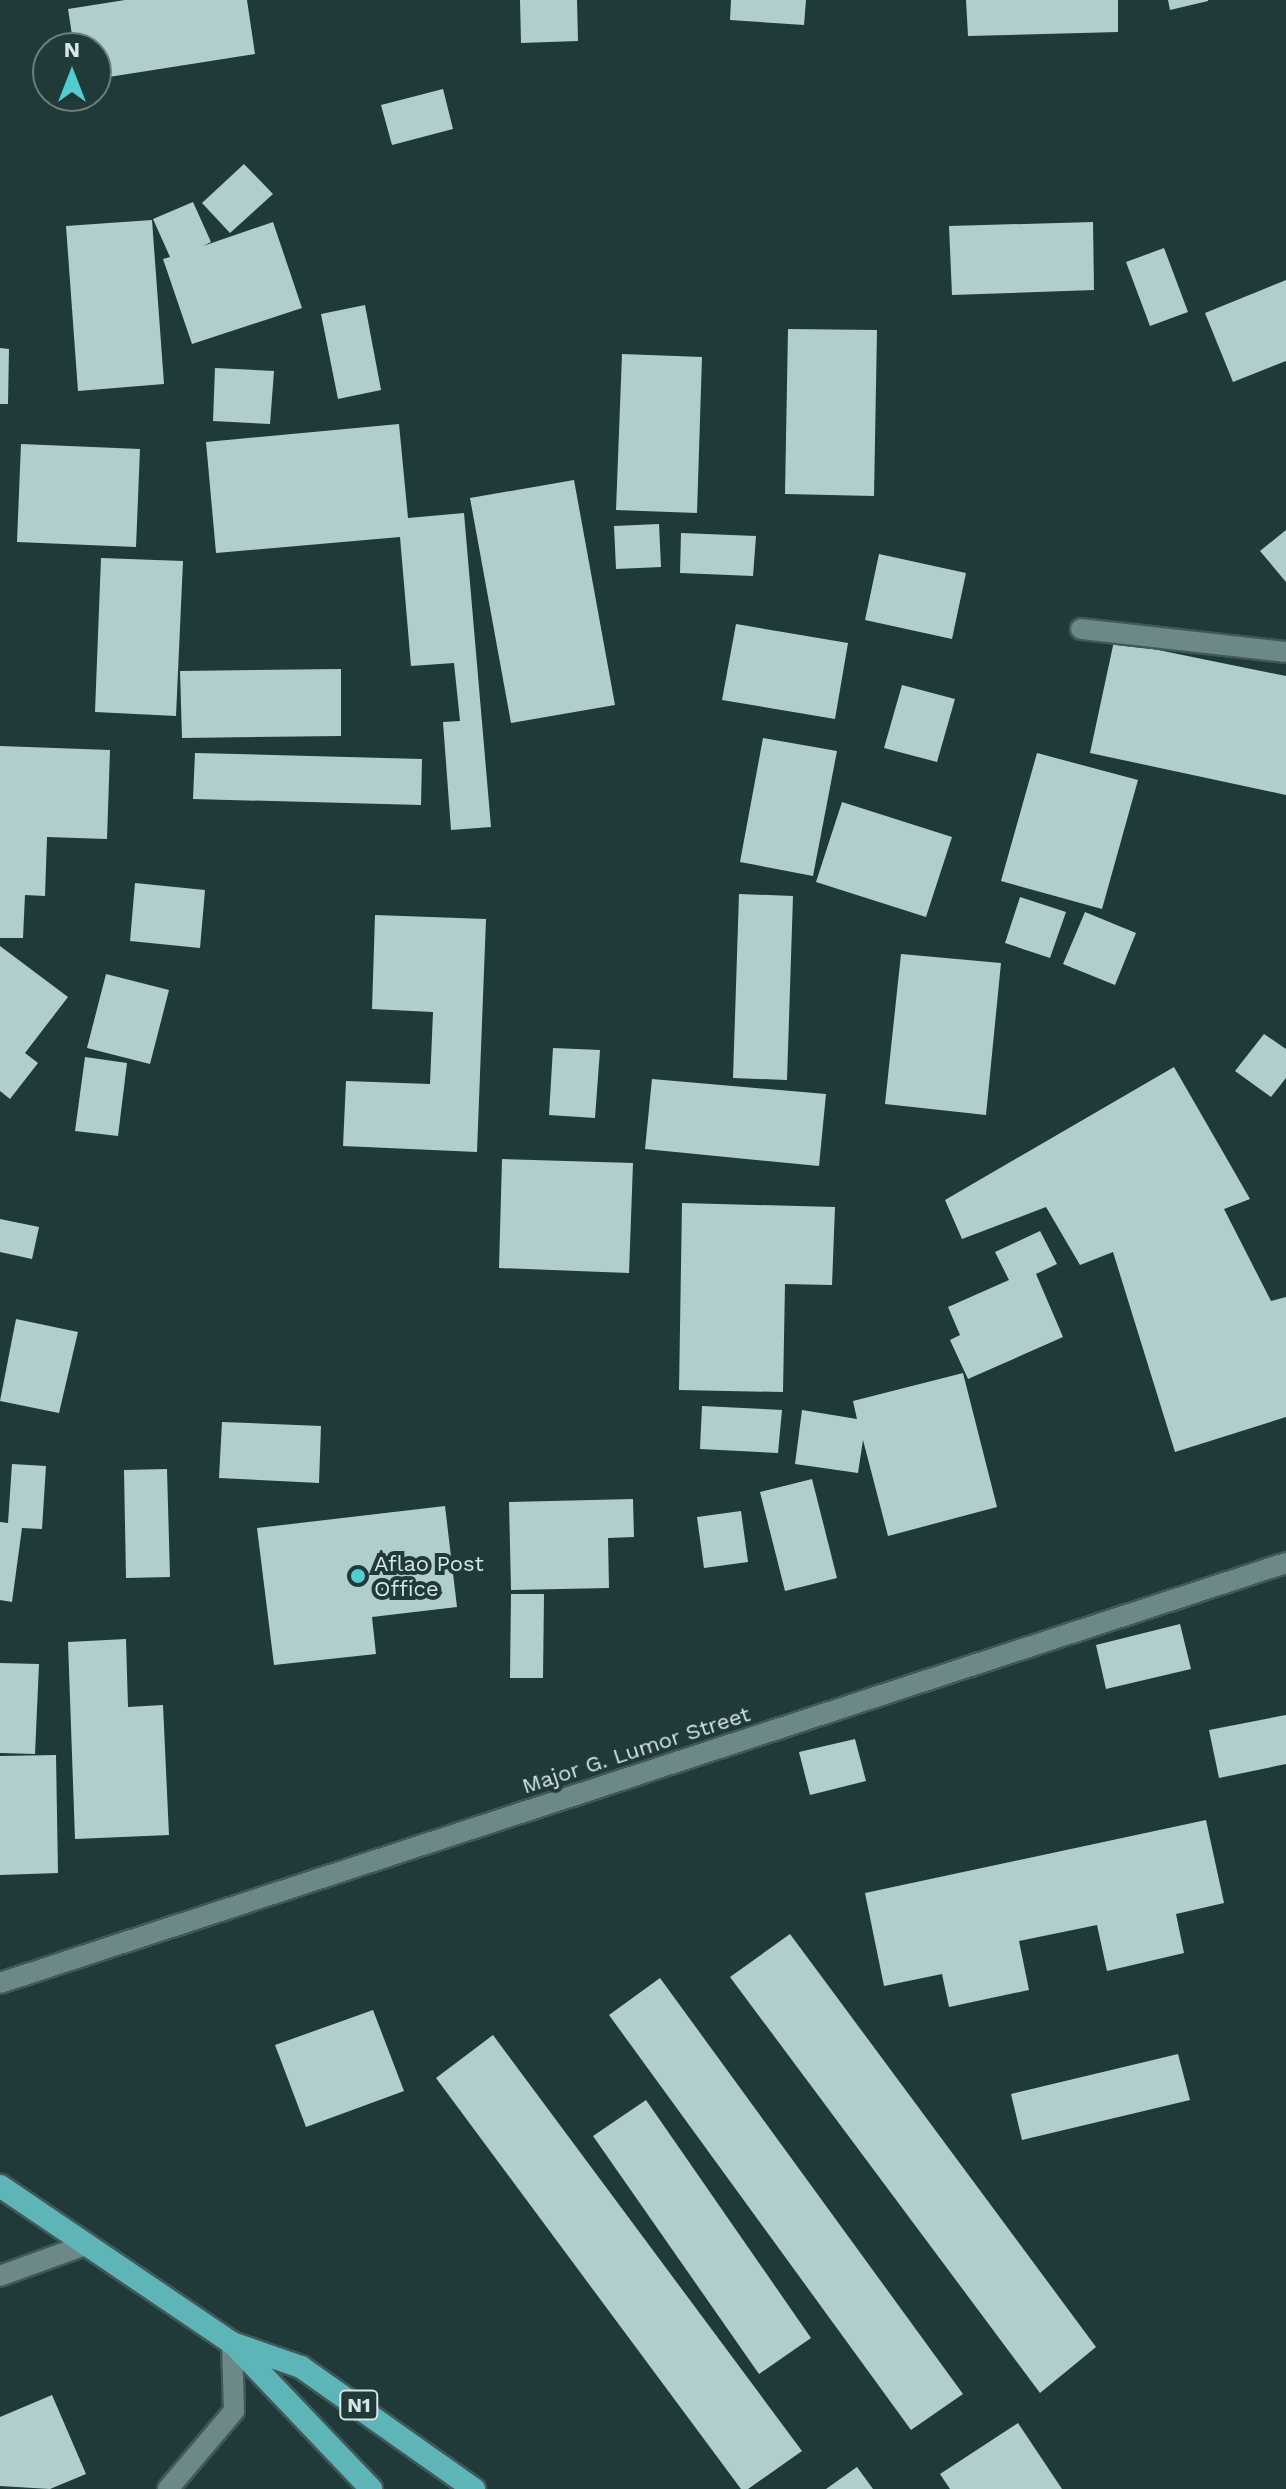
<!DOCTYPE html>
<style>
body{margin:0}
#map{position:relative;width:1286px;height:2489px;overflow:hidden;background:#203a3a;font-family:"Work Sans",sans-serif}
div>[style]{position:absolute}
.building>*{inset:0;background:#b1cecf}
.roads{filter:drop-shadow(2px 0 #415859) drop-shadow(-2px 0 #415859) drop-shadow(0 2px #415859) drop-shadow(0 -2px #415859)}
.service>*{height:20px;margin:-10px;padding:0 10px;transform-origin:10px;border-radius:10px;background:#6d8889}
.minor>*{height:20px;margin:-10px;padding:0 10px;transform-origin:10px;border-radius:10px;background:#6d8889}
.trunk>*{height:22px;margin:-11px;padding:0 11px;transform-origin:11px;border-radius:11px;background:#5eb5b8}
.dots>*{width:22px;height:22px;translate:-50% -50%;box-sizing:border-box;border:4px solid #203a3a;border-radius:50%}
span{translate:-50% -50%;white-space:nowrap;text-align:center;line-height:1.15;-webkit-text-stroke:8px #203a3a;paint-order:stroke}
.shield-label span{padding:2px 6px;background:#203a3a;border:2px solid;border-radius:6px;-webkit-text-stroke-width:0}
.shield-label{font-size:20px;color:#d7e6e6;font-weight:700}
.poi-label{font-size:22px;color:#d7e6e6}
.left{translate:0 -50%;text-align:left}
.street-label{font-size:22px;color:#d7e6e6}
.north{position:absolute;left:32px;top:32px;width:80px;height:80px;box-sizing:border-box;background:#203a3a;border:2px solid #697f7f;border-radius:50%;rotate:0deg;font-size:22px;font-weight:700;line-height:32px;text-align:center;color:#d7e6e6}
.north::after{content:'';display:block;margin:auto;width:28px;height:36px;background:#52cdcf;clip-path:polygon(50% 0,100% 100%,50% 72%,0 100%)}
</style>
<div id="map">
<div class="building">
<div style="clip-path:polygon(125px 0,247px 0,255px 54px,96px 79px,96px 48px,74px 48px,68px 9px)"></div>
<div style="clip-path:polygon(520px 0,577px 0,578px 41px,521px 43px)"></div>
<div style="clip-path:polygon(731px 0,806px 0,804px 25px,730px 20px)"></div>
<div style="clip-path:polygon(966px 0,1118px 0,1118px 32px,968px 36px)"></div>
<div style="clip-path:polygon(1168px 0,1208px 0,1208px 1px,1170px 10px)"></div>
<div style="clip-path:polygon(443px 89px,453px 129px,392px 145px,381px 105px)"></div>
<div style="clip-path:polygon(244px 164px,273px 194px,230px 233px,202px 203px)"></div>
<div style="clip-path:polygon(193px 202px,211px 242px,203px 246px,273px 222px,302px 308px,192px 344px,163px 259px,170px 257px,153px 219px)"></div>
<div style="clip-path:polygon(152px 220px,164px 384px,78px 391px,66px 226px)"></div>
<div style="clip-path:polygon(1093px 222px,1094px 290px,952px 295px,949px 226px)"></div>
<div style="clip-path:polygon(1164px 248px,1188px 312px,1150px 326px,1126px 262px)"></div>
<div style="clip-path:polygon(1286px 280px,1286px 361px,1233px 382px,1205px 313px)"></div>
<div style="clip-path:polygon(365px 305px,381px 390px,338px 399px,321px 314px)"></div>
<div style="clip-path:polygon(788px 329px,877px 330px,874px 496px,785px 494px)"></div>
<div style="clip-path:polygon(0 348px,9px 349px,8px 404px,0 404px)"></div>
<div style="clip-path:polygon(622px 354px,702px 357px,697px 513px,616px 510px)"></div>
<div style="clip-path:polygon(215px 368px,274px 371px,270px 424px,213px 421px)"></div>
<div style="clip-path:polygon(399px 424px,408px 518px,464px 513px,491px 827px,451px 830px,443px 722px,460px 721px,454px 663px,411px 666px,400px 537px,216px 553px,206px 442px)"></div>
<div style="clip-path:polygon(21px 444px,140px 449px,136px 547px,17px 542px)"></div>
<div style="clip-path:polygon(574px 480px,615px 705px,511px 723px,470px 498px)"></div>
<div style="clip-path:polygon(659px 524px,661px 567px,616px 569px,614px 526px)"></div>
<div style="clip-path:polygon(1286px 530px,1286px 582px,1260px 551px)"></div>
<div style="clip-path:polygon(681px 533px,756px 536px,753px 576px,680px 573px)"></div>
<div style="clip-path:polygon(879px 554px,966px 573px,952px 639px,865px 620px)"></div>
<div style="clip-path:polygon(101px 558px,183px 561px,176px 716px,95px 712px)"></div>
<div style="clip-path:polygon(736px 624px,848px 643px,835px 719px,722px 700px)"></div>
<div style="clip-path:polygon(1114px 641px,1286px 676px,1286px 795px,1090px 753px)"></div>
<div style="clip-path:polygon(341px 669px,341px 736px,182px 738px,180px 671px)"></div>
<div style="clip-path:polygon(902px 685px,955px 699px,937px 762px,884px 748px)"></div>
<div style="clip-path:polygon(763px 738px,837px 751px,813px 876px,740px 862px)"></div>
<div style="clip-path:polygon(0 746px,110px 750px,107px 839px,47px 837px,45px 896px,25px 895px,23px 938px,0 938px)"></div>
<div style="clip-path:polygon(195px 753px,422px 759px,421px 805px,193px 799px)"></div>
<div style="clip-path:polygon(1037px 753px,1138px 780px,1102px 909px,1001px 881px)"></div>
<div style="clip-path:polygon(842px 802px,952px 837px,926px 917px,816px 882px)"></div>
<div style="clip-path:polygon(135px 883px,205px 890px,200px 948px,130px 941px)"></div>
<div style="clip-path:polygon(739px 894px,793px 896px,787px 1080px,733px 1078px)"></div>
<div style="clip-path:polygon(1020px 897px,1066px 912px,1050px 958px,1005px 943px)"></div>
<div style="clip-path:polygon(1085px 912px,1136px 933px,1115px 985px,1063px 964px)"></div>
<div style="clip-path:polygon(375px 915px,486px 919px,477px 1152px,343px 1146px,346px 1081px,430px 1084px,433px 1012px,372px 1009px)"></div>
<div style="clip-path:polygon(0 946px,68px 997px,25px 1053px,38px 1063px,10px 1099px,0 1091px)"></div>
<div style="clip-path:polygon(901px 954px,1001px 963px,986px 1115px,885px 1104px)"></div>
<div style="clip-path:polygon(106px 974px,169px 990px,150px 1064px,87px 1048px)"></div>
<div style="clip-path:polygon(1264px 1034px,1286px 1049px,1286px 1078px,1271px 1097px,1235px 1071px)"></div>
<div style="clip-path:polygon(553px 1048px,600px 1050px,595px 1118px,549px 1115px)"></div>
<div style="clip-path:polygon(85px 1057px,127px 1063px,118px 1136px,75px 1131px)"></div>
<div style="clip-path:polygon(1174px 1067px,1250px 1199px,1224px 1209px,1271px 1301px,1286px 1297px,1286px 1417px,1175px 1452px,1113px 1252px,1080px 1265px,1046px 1207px,962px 1239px,945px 1200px)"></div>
<div style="clip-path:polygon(652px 1079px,826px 1094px,819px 1166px,645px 1149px)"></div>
<div style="clip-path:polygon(502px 1159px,633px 1163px,629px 1273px,499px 1268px)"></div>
<div style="clip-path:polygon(682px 1203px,835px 1207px,832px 1285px,785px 1284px,783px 1392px,679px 1390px)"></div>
<div style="clip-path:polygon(0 1219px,39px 1227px,32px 1259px,0 1252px)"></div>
<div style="clip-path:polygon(1040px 1231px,1057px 1264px,1036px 1274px,1063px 1337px,968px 1379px,950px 1340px,960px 1335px,948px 1307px,1009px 1280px,995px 1252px)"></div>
<div style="clip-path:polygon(16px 1319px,78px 1332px,59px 1413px,0 1401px)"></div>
<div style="clip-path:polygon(963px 1373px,997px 1507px,888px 1536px,863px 1440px,858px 1473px,795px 1464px,802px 1410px,857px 1419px,853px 1401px)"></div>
<div style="clip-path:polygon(702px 1406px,782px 1410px,778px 1453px,700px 1449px)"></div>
<div style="clip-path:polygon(222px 1422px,321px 1426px,319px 1483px,219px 1478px)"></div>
<div style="clip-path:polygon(12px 1464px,46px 1466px,42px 1529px,22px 1528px,12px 1602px,0 1600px,0 1522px,8px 1523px)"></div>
<div style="clip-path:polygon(167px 1469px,170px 1577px,126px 1578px,124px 1470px)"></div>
<div style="clip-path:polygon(812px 1479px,837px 1578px,785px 1591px,760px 1492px)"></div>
<div style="clip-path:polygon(633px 1499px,634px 1537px,608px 1538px,609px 1588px,511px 1590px,509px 1502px)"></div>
<div style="clip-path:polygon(445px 1506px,457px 1607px,372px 1617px,376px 1654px,274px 1665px,257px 1528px)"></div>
<div style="clip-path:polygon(741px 1511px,748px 1562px,704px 1568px,697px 1517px)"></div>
<div style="clip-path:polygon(511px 1594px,544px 1594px,543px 1678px,510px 1678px)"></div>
<div style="clip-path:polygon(1180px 1624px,1191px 1669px,1106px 1689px,1096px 1645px)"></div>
<div style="clip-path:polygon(126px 1639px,128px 1707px,163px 1705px,169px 1835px,75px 1839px,68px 1642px)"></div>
<div style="clip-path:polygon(0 1663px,39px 1664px,35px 1754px,0 1753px)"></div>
<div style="clip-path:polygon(1286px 1715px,1286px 1764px,1219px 1778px,1209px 1730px)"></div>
<div style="clip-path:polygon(855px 1739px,866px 1781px,810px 1795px,799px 1752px)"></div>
<div style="clip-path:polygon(56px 1755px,58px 1873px,0 1875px,0 1756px)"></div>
<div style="clip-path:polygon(1206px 1820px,1224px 1903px,1176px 1914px,1184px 1953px,1107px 1971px,1097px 1925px,1019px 1941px,1029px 1990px,949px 2007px,942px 1974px,884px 1986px,865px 1893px)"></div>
<div style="clip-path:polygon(790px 1934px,1096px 2347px,1040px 2393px,730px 1977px)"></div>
<div style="clip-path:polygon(660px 1978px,963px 2394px,911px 2430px,609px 2015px)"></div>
<div style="clip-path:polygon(373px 2010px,404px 2091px,306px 2127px,275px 2045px)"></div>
<div style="clip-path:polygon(493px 2035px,802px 2451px,748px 2489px,741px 2489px,436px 2078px)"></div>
<div style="clip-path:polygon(1178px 2054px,1190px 2100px,1022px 2140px,1011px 2094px)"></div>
<div style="clip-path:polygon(646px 2100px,811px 2338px,759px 2374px,593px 2136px)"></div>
<div style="clip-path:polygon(52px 2395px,86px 2474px,50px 2489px,0 2486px,0 2417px)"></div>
<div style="clip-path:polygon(1018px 2423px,1062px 2489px,950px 2489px,940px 2474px)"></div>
<div style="clip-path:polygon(857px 2467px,873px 2489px,826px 2489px)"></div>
</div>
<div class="roads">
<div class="service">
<div style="left:0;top:2276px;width:90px;rotate:-20deg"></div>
<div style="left:168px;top:2489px;width:102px;rotate:-49.8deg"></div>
<div style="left:234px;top:2411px;width:68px;rotate:-91.7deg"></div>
</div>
<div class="minor">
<div style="left:1081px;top:629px;width:206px;rotate:6.4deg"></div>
<div style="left:0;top:1983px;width:1353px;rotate:-18.09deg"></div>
</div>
<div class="trunk">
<div style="left:0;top:2186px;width:280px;rotate:34.1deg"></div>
<div style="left:232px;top:2343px;width:73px;rotate:19.2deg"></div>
<div style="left:301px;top:2367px;width:212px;rotate:35.2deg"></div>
<div style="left:236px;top:2347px;width:196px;rotate:46.4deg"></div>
</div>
</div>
<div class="dots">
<div style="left:358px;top:1576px;background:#52cdcf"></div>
</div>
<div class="shield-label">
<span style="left:359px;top:2405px">N1</span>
</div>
<div class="poi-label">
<span class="left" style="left:374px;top:1576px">Aflao Post<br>Office</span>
</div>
<div class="street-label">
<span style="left:636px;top:1750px;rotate:-18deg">Major G. Lumor Street</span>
</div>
<div class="north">N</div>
</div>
